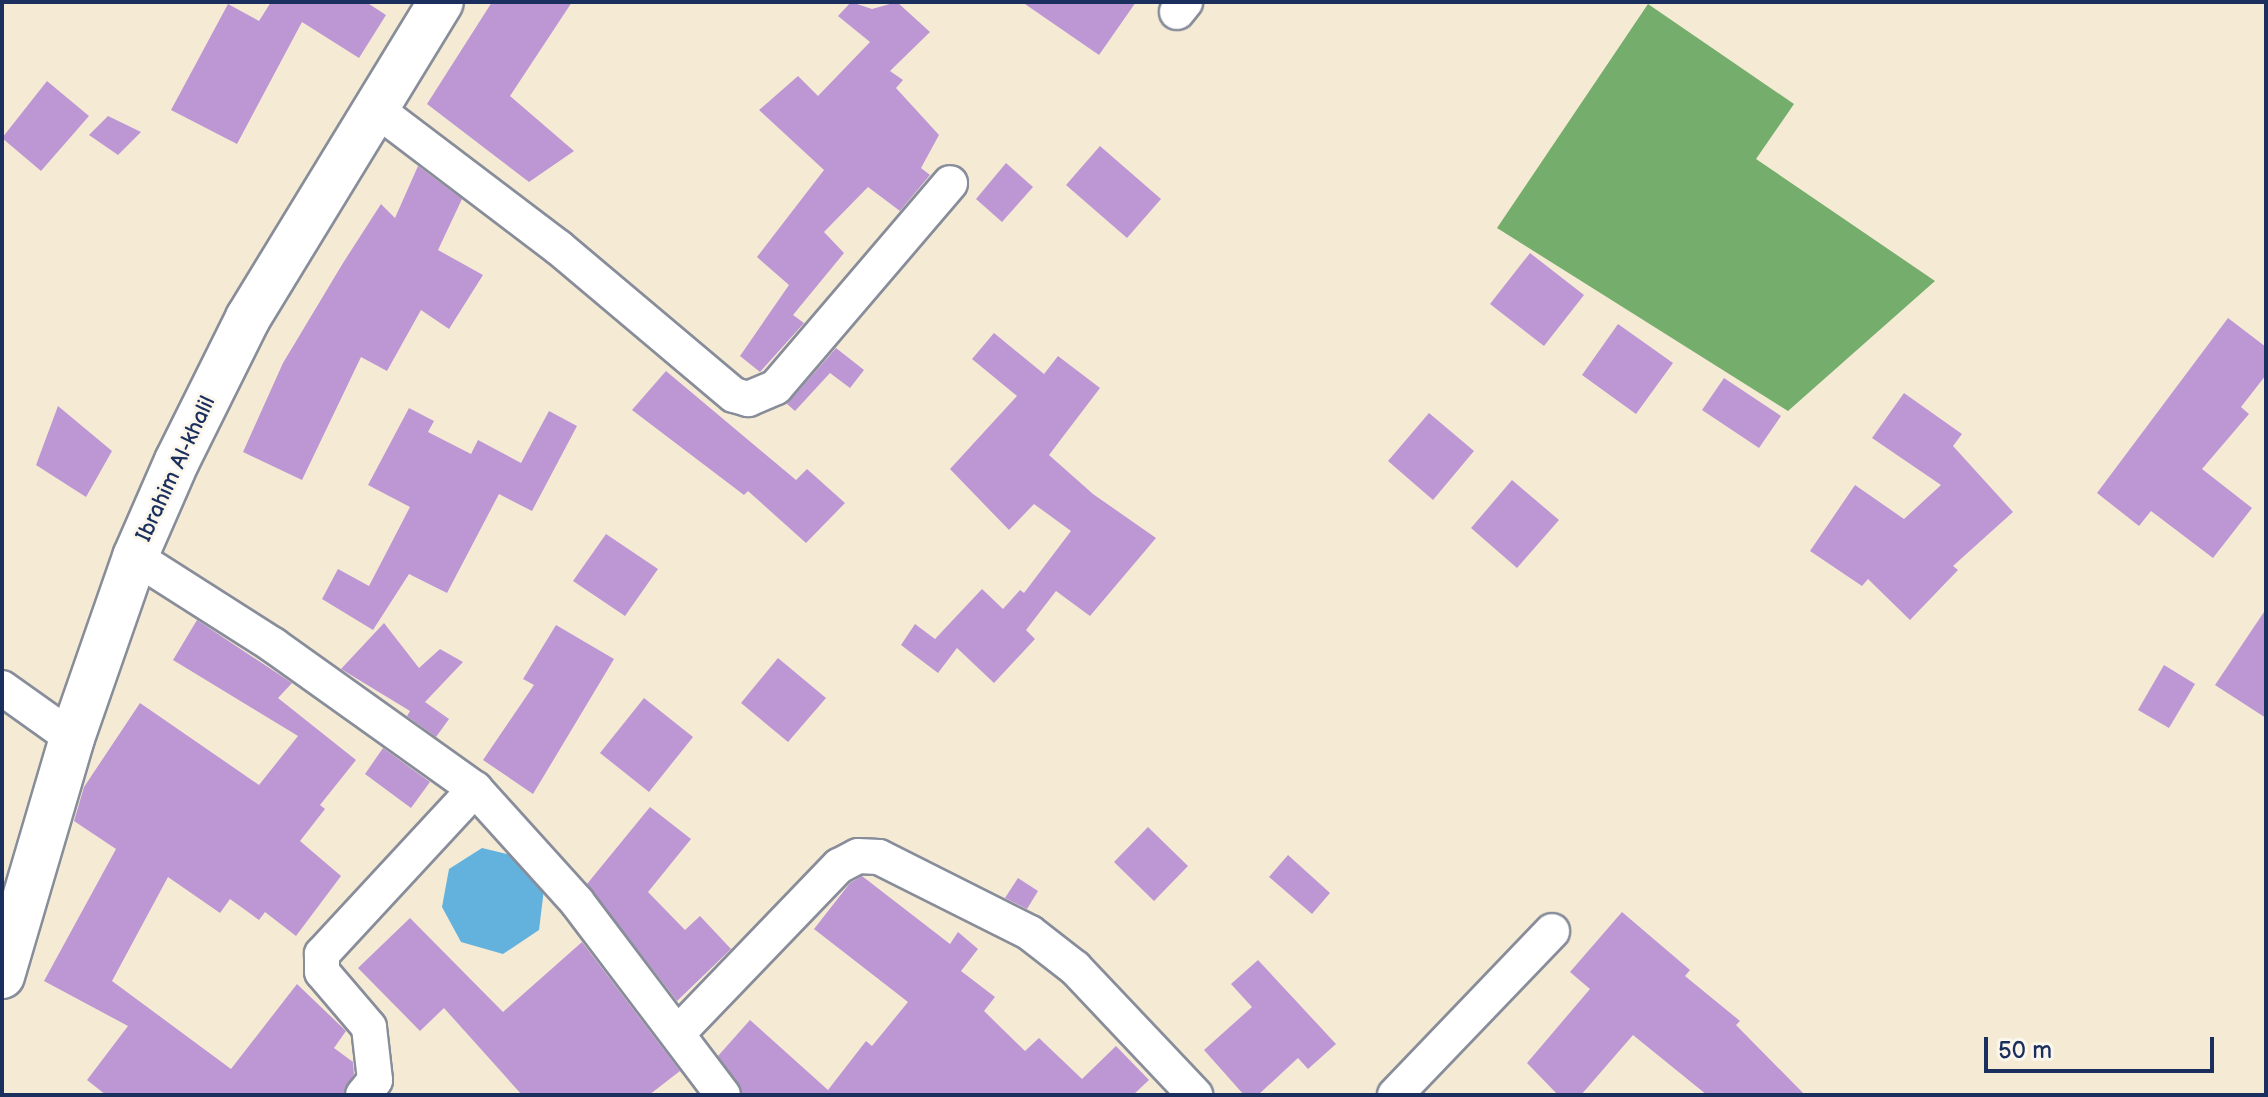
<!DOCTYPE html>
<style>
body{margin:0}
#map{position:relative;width:2268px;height:1097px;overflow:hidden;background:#f5ebd5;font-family:"Balsamiq Sans",sans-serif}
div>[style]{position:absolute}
.forest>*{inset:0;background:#74ad6c}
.water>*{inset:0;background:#63b1dd}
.building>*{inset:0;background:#bd97d4}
.roads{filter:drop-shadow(2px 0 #888d9a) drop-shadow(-2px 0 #888d9a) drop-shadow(0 2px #888d9a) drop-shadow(0 -2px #888d9a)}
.street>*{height:34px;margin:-17px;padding:0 17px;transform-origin:17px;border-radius:17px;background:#fff}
.secondary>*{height:44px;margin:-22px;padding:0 22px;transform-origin:22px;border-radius:22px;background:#fff}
span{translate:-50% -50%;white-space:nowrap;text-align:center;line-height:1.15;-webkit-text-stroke:6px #fbf7ec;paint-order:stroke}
.street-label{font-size:22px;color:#1b2f5e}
.frame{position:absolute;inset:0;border:4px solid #1b2f5e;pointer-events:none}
.scale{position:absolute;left:1984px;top:1037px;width:230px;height:36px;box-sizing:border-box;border:4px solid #1b2f5e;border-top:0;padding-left:10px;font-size:24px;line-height:28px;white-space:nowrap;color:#1b2f5e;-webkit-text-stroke:6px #fbf7ec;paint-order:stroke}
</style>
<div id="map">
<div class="forest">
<div style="clip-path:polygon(1648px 4px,1794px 104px,1756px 159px,1935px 281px,1788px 411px,1497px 228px)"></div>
</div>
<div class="water">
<div style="clip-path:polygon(482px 848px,520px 857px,544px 889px,539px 930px,503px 954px,461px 942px,442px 907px,449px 869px)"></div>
</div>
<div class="building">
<div style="clip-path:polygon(271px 2px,366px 2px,386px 15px,359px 58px,302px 22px,237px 144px,171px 110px,228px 4px,259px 21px)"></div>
<div style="clip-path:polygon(492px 2px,572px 2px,510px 96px,574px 151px,529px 182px,427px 104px)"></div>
<div style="clip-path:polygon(851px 2px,872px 9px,897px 2px,930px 32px,890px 71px,903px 80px,896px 88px,939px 135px,921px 168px,930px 175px,900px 211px,868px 187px,824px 232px,844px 253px,793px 315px,804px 323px,760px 372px,740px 356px,789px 285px,757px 257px,824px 170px,759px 110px,798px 76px,818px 96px,870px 42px,838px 16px)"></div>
<div style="clip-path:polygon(1022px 2px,1136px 2px,1099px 55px)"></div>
<div style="clip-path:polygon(47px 81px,89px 116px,41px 171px,2px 138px)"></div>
<div style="clip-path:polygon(108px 116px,141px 132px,118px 155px,89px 135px)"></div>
<div style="clip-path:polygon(1100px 146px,1161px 199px,1127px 238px,1066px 185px)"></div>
<div style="clip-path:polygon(1006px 163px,1033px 187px,1002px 222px,976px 199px)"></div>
<div style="clip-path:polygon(418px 166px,462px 199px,438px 250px,483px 275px,449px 329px,421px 310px,387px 371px,361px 357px,302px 480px,243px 452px,283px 363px,343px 263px,381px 204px,395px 218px)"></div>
<div style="clip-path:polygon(1530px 253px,1584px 295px,1544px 346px,1490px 304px)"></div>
<div style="clip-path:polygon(2228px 318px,2266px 347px,2266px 375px,2241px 407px,2249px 414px,2202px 469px,2252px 508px,2213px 558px,2151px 511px,2139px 526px,2097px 493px)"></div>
<div style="clip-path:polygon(1618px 324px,1673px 363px,1636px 414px,1582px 375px)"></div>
<div style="clip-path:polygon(994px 333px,1044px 374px,1058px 356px,1100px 388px,1049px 455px,1093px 494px,1156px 538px,1090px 616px,1056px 591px,1026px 630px,1035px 639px,994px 683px,957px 648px,938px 673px,901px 645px,915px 624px,935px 639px,982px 589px,1003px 609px,1020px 590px,1024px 593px,1071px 531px,1034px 504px,1009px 530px,950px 469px,1017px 396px,972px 359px)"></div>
<div style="clip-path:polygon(836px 348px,864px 370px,850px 388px,830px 373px,795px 411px,787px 404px)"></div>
<div style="clip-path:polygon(666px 371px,796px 480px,807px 469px,845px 503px,806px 543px,748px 491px,744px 495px,632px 410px)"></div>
<div style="clip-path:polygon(1724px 378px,1781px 416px,1759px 448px,1702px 410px)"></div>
<div style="clip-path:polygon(1904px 393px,1962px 434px,1953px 446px,2013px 512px,1953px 566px,1958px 570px,1910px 620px,1868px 579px,1862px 586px,1810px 551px,1855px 485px,1904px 519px,1941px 485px,1872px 438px)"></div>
<div style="clip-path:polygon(58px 406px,112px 451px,86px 497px,36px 465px)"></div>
<div style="clip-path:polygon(409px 408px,434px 421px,428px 432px,471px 454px,478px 440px,521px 463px,549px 411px,577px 426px,532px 511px,499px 494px,447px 593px,409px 574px,373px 630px,322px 599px,338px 569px,369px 586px,410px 507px,368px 485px)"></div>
<div style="clip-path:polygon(1429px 413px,1474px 451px,1433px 500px,1388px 461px)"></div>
<div style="clip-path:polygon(1512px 480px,1559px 520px,1517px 568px,1471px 528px)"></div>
<div style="clip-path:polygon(606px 534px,658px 569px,625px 616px,573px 581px)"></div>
<div style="clip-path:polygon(2266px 609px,2266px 718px,2215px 685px)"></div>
<div style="clip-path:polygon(197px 620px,292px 683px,278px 698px,356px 760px,320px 805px,325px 809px,300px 841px,341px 876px,296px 936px,265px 912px,259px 920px,230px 899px,220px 913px,168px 877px,112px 981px,231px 1069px,297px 984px,346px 1031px,334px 1048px,353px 1062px,354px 1074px,343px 1095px,106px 1095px,87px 1080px,128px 1026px,44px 981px,116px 849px,74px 821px,84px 787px,140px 703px,259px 785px,298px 736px,173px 660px)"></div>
<div style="clip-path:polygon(384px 623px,419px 668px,440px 649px,463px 662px,425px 702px,449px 719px,436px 737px,407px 716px,410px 711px,341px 669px)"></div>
<div style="clip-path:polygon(556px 625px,614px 659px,533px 794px,483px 760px,534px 685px,523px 679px)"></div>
<div style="clip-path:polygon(778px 658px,826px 698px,788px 742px,741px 703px)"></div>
<div style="clip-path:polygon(2164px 665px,2195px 684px,2169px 728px,2138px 710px)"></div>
<div style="clip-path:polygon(644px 698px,693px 737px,649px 792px,600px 753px)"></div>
<div style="clip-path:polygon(383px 748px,430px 782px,411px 808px,365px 774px)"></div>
<div style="clip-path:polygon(650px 807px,691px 839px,648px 892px,685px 930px,700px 916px,731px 949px,677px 1001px,587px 884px)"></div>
<div style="clip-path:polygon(1148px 827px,1188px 866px,1154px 901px,1114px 862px)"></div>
<div style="clip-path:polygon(1288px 855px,1330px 893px,1312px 914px,1269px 877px)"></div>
<div style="clip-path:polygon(862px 876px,950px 944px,958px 932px,978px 949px,961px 971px,995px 997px,984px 1011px,1025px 1051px,1039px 1038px,1082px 1079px,1116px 1046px,1149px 1080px,1133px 1095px,743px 1095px,718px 1056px,750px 1020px,828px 1090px,866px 1041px,872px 1046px,908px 1002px,814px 929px,850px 883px)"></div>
<div style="clip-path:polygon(1018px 878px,1038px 891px,1027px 909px,1005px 898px)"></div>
<div style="clip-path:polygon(1622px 912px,1690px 970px,1685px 976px,1740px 1021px,1736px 1025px,1805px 1095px,1707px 1095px,1633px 1035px,1581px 1095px,1558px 1095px,1527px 1063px,1590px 989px,1570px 972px)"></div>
<div style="clip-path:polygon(410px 918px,503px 1012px,582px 942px,680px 1071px,649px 1095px,522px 1095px,444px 1008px,420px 1031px,358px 968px)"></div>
<div style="clip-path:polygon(1258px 960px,1336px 1044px,1308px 1069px,1298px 1058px,1258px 1095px,1244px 1095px,1204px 1050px,1252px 1007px,1231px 984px)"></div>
</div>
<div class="roads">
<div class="street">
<div style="left:1177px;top:12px;width:13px;rotate:-51deg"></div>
<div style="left:376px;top:109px;width:228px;rotate:37.2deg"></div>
<div style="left:558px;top:247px;width:230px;rotate:40.1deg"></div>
<div style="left:734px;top:395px;width:15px;rotate:16deg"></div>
<div style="left:748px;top:399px;width:30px;rotate:-23deg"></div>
<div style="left:776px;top:387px;width:268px;rotate:-49.5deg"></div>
<div style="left:135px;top:557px;width:164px;rotate:32.5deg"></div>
<div style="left:273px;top:645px;width:248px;rotate:35.5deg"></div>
<div style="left:475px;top:789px;width:152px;rotate:47.9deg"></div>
<div style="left:577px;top:902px;width:242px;rotate:52.9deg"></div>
<div style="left:2px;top:688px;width:86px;rotate:35.5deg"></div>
<div style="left:679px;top:1032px;width:231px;rotate:-46.1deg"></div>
<div style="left:839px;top:866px;width:21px;rotate:-28deg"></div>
<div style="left:858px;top:856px;width:21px;rotate:3deg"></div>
<div style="left:879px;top:857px;width:169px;rotate:26.7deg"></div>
<div style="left:1030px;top:933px;width:57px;rotate:37.9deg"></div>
<div style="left:1075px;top:968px;width:175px;rotate:46.6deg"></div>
<div style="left:363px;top:1095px;width:19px;rotate:-51deg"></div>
<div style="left:375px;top:1080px;width:53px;rotate:-96.5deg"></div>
<div style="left:369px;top:1027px;width:72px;rotate:-130.5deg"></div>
<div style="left:322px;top:972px;width:18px;rotate:-90deg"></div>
<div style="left:322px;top:954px;width:225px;rotate:-47.2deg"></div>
<div style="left:1395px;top:1095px;width:227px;rotate:-46.2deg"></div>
</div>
<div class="secondary">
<div style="left:2px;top:976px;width:248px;rotate:-73.6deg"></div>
<div style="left:72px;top:738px;width:192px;rotate:-70.8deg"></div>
<div style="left:135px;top:557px;width:105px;rotate:-66.4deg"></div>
<div style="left:177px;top:461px;width:160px;rotate:-63.6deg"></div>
<div style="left:248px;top:318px;width:370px;rotate:-58.6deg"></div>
</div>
</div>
<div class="street-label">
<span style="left:176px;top:469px;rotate:-65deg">Ibrahim Al-khalil</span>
</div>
<div class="frame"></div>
<div class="scale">50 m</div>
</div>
